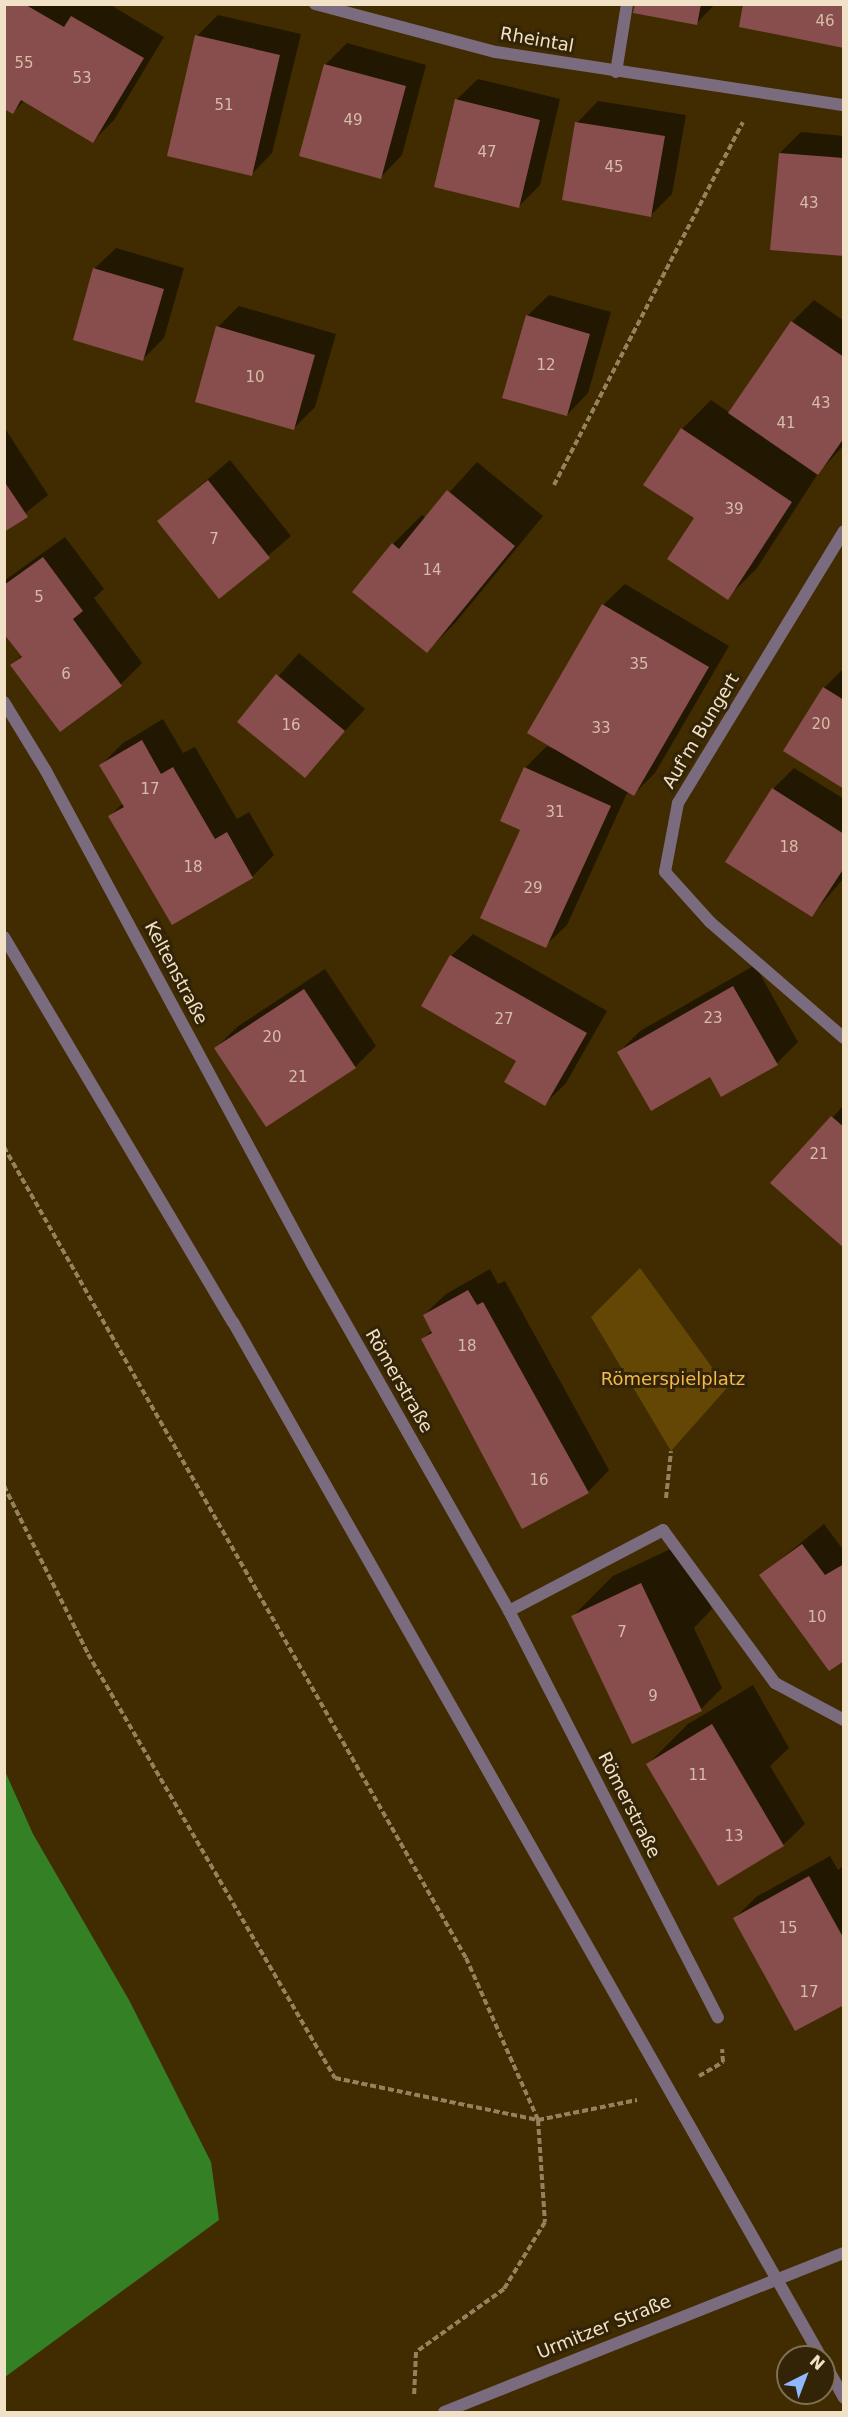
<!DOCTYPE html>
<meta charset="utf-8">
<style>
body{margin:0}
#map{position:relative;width:848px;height:2417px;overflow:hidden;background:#412c01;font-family:"DejaVu Sans",sans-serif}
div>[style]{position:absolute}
.green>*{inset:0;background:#644704}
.water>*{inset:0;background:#348025}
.shadow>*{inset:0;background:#0007}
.building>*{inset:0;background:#884d4d}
.path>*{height:4px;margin-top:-2px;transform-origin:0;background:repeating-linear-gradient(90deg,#94815e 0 6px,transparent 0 9px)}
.service>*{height:12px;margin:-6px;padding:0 6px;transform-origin:6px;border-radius:6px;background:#7b6b7e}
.minor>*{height:12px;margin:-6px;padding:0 6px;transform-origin:6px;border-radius:6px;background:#7b6b7e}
.tertiary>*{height:12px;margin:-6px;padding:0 6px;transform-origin:6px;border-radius:6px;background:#7b6b7e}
span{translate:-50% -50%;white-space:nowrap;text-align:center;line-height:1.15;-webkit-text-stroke:6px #332407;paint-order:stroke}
.number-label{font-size:15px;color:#d7bca8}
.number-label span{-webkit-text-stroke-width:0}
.street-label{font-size:18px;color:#f1e1c6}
.park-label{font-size:18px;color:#f3b94b}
.frame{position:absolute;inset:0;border:6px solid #f1e1c6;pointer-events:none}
.north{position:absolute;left:776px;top:2345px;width:60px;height:60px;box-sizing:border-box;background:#332407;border:2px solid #7f7053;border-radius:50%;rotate:42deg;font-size:16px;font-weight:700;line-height:24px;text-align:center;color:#f1e1c6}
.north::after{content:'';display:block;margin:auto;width:21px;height:27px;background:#8fb8fd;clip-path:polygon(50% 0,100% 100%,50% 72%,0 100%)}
</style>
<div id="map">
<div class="green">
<div style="clip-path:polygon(640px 1268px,727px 1388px,671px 1451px,591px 1317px)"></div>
</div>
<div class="water">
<div style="clip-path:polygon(4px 1769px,33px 1834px,129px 2000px,211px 2162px,219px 2220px,5px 2377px)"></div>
</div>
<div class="shadow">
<div style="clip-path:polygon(4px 4px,109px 4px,164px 37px,114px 120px,93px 141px,25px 100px,13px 112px,4px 107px)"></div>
<div style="clip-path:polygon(636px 4px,715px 4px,697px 23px)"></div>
<div style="clip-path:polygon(218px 15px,301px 34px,272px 153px,251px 175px,197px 36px)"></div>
<div style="clip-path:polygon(347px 43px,426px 65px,402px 155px,381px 177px,325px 65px)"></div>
<div style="clip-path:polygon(478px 79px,560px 99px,540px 185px,519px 206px,456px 100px)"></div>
<div style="clip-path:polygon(598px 101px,686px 115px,672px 194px,651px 215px,577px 123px)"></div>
<div style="clip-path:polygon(801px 132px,844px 136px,844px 255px,780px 153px)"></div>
<div style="clip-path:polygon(116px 248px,184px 268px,164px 338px,143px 359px,94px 269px)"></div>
<div style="clip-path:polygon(549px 295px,611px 312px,588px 393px,567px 415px,527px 316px)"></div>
<div style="clip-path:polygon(814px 300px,844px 321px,844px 445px,819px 472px,757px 568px,727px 598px,696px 518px,682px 429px,711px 400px,730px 413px,792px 322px)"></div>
<div style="clip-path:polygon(239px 306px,336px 334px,315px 407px,294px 428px,218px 327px)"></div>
<div style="clip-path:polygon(4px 427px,48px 495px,4px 530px)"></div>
<div style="clip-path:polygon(230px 460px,291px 536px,220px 597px,159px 521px)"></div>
<div style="clip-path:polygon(477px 462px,543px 516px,456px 622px,427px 651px,393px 544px,422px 515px,426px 518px)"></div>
<div style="clip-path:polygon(65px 537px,104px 589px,94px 598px,142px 663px,121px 684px,12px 665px,22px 655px,4px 631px,4px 581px)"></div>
<div style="clip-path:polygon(625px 584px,729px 646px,655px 773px,634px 794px,628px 791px,567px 925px,545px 946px,522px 829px,525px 768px,547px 746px,553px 749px,603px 605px)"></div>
<div style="clip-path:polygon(299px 653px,365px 709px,304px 776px,239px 721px)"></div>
<div style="clip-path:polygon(844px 668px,844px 787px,824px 688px)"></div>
<div style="clip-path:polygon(163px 719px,183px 753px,195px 747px,237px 819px,249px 812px,274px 855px,252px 877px,173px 923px,110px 816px,123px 803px,101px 765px,123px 743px)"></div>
<div style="clip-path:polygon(794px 768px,844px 799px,844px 878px,812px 915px,773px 789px)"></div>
<div style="clip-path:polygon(473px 934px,607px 1011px,566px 1083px,545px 1104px,518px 1061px,423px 1006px,451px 956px)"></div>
<div style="clip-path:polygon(755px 965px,798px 1042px,777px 1063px,711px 1075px,619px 1052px,640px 1031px)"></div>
<div style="clip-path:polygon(325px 969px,376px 1046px,355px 1067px,216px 1048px,237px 1027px)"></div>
<div style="clip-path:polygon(844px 1105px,844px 1247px,772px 1183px)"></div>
<div style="clip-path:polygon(490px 1269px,498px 1284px,505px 1281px,609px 1470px,588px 1492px,423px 1339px,432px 1330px,424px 1315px,446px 1294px)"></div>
<div style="clip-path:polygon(824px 1524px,844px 1551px,844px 1659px,761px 1575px)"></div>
<div style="clip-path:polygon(681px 1544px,712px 1609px,694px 1628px,722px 1688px,701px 1709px,573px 1616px,613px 1576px)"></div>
<div style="clip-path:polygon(753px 1685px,789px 1748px,770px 1766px,805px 1824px,783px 1845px,648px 1764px,688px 1724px)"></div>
<div style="clip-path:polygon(830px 1856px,838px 1870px,844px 1865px,844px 2003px,735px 1918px,756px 1897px)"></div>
</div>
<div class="building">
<div style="clip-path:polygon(635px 4px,701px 4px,697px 25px,633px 13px)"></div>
<div style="clip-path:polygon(743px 4px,844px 4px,844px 48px,739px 27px)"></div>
<div style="clip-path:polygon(4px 5px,26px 5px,64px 27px,71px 16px,144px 58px,93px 143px,21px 100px,13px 114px,4px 109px)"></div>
<div style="clip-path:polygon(195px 35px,280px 55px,252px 176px,167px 156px)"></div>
<div style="clip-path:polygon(324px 64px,406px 86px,381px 179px,299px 156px)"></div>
<div style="clip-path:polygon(455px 99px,540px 120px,519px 208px,434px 187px)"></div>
<div style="clip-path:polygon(575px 122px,665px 136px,651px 217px,562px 200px)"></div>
<div style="clip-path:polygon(779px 153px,844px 158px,844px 256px,770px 250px)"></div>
<div style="clip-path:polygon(93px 268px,164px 289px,143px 361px,73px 340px)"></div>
<div style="clip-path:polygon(526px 315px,590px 334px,567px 416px,502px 398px)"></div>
<div style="clip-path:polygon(791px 321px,844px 357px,844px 438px,818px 475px,728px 413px)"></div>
<div style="clip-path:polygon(216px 326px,315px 355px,294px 430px,195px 402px)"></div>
<div style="clip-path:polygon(681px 428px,792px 502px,728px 600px,667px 559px,694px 518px,643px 485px)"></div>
<div style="clip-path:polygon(208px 480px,270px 558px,219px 599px,157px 521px)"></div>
<div style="clip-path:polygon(4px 481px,28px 517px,4px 532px)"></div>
<div style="clip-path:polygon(447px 490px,515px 546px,427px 653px,352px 592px,392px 543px,399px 549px)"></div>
<div style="clip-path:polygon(43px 557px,83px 611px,73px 619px,122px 686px,60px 732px,10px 665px,22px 657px,4px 634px,4px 585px)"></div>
<div style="clip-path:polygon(602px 604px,709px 667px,634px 796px,527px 733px)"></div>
<div style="clip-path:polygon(276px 674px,345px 731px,305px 778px,237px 722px)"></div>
<div style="clip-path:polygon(823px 687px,844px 700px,844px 789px,783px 751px)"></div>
<div style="clip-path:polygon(142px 740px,161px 774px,173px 767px,215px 839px,227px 832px,253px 878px,172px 925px,108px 816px,124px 807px,99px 765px)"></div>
<div style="clip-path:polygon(524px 767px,611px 806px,546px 948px,480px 918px,520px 830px,500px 821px)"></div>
<div style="clip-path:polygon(772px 788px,844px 834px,844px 868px,812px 917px,725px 862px)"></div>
<div style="clip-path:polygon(450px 955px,587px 1033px,545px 1106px,504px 1082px,516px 1061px,421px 1006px)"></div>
<div style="clip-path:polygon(733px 986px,778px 1065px,721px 1097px,710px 1077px,651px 1111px,617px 1052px)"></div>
<div style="clip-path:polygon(304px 989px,356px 1068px,266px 1127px,214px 1048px)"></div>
<div style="clip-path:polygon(831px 1116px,844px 1127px,844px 1248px,770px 1183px)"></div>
<div style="clip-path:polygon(468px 1290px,477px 1305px,483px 1302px,589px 1493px,522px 1529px,421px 1339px,432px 1333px,423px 1315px)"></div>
<div style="clip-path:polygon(802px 1544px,825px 1575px,844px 1564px,844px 1661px,829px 1671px,759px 1575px)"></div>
<div style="clip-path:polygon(641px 1583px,702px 1711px,632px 1744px,571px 1616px)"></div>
<div style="clip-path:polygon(712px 1724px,784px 1846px,718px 1886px,646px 1764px)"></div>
<div style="clip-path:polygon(809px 1876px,844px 1939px,844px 2005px,795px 2031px,733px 1918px)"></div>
</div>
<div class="path">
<div style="left:554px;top:485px;width:409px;rotate:-62.5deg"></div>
<div style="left:4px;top:1147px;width:933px;rotate:60.33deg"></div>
<div style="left:466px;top:1958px;width:177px;rotate:66deg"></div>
<div style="left:538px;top:2120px;width:102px;rotate:86.1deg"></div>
<div style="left:545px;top:2222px;width:79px;rotate:121.5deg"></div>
<div style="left:504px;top:2289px;width:108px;rotate:144.4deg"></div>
<div style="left:416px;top:2352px;width:45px;rotate:92.5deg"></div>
<div style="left:4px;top:1486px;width:188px;rotate:63.4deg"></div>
<div style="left:88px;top:1654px;width:491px;rotate:59.8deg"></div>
<div style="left:335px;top:2078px;width:207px;rotate:11.7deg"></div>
<div style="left:538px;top:2120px;width:101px;rotate:-11.4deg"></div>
<div style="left:666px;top:1498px;width:47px;rotate:-83.9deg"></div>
<div style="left:699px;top:2076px;width:28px;rotate:-30deg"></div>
<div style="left:723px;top:2062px;width:13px;rotate:-94deg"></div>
</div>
<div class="service">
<div style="left:616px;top:72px;width:69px;rotate:-80.8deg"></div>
</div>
<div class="minor">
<div style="left:315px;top:4px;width:187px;rotate:14.9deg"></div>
<div style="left:496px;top:52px;width:352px;rotate:8.7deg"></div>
<div style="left:844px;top:531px;width:319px;rotate:121.4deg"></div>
<div style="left:678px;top:803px;width:70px;rotate:100.7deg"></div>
<div style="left:665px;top:872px;width:67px;rotate:48deg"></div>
<div style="left:710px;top:922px;width:177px;rotate:40.9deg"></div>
<div style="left:4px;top:702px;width:81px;rotate:58.7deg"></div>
<div style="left:46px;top:771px;width:560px;rotate:61.65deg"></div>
<div style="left:312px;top:1264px;width:399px;rotate:60.4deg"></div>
<div style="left:509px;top:1611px;width:457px;rotate:62.8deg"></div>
<div style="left:509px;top:1611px;width:174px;rotate:-27.7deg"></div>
<div style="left:663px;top:1530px;width:190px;rotate:53.8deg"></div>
<div style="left:775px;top:1683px;width:78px;rotate:28.2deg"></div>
<div style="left:444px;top:2412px;width:430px;rotate:-21.7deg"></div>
</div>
<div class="tertiary">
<div style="left:4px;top:937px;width:448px;rotate:59.3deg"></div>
<div style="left:233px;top:1322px;width:1190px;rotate:60.4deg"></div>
<div style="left:824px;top:2362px;width:41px;rotate:60.9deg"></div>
</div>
<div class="number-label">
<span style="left:825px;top:22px">46</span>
<span style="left:24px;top:64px">55</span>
<span style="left:82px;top:79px">53</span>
<span style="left:224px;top:106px">51</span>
<span style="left:353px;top:121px">49</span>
<span style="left:487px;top:153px">47</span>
<span style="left:614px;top:168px">45</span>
<span style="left:809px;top:204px">43</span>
<span style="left:546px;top:366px">12</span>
<span style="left:255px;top:378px">10</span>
<span style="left:821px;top:404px">43</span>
<span style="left:786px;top:424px">41</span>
<span style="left:734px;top:510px">39</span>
<span style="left:214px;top:540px">7</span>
<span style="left:432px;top:571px">14</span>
<span style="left:39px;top:598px">5</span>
<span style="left:639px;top:665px">35</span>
<span style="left:66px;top:675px">6</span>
<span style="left:821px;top:725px">20</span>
<span style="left:291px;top:726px">16</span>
<span style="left:601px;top:729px">33</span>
<span style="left:150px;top:790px">17</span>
<span style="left:555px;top:813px">31</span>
<span style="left:789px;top:848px">18</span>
<span style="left:193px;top:868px">18</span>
<span style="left:533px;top:889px">29</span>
<span style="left:713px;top:1019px">23</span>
<span style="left:504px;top:1020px">27</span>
<span style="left:272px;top:1038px">20</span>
<span style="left:298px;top:1078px">21</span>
<span style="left:819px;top:1155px">21</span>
<span style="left:467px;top:1347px">18</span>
<span style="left:539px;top:1481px">16</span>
<span style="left:817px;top:1618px">10</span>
<span style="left:622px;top:1633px">7</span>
<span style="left:653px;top:1697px">9</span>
<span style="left:698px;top:1776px">11</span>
<span style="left:734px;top:1837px">13</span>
<span style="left:788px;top:1929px">15</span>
<span style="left:809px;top:1993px">17</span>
</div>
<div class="street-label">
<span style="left:537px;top:40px;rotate:10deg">Rheintal</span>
<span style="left:701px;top:731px;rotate:-59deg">Auf'm Bungert</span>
<span style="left:176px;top:973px;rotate:62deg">Keltenstraße</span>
<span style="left:399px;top:1381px;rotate:60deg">Römerstraße</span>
<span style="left:629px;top:1805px;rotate:63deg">Römerstraße</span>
<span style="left:604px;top:2327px;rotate:-22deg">Urmitzer Straße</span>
</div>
<div class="park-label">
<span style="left:673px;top:1379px">Römerspielplatz</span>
</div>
<div class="frame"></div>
<div class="north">N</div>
</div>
